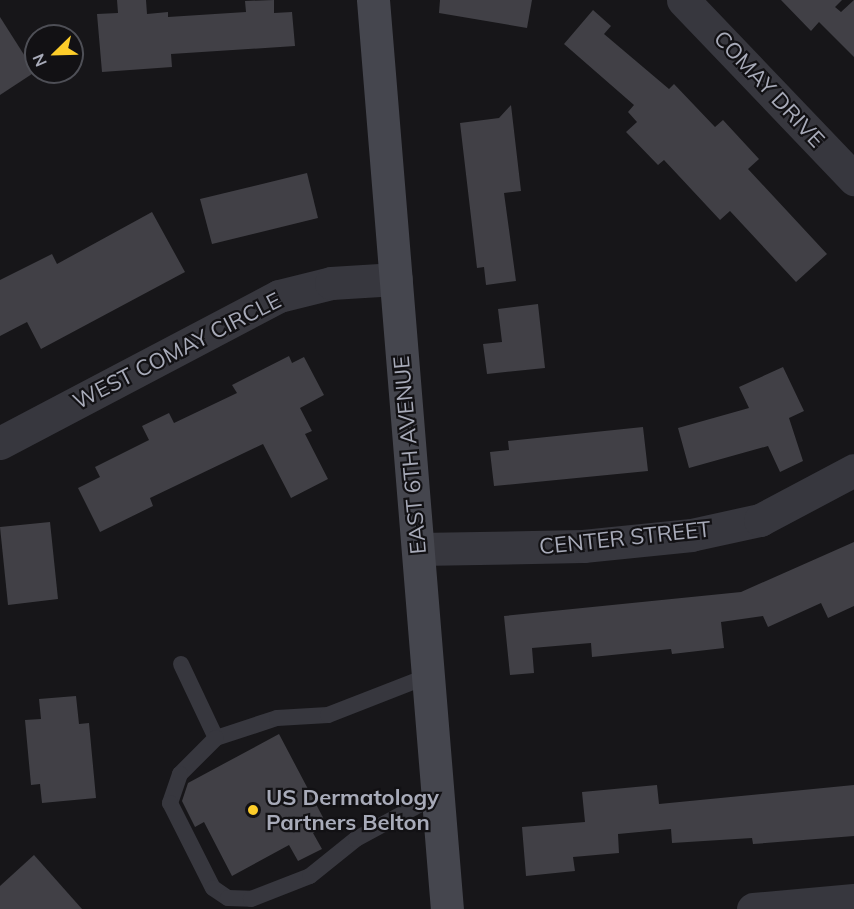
<!DOCTYPE html>
<style>
body{margin:0}
#map{position:relative;width:854px;height:909px;overflow:hidden;background:#171619;font-family:Mulish,sans-serif}
div>[style]{position:absolute}
.building>*{inset:0;background:#414046}
.lane>*{height:16px;margin:-8px;padding:0 8px;transform-origin:8px;border-radius:8px;background:#37373e}
.street>*{height:33px;margin:-16.5px;padding:0 16.5px;transform-origin:16.5px;border-radius:16.5px;background:#37373e}
.secondary>*{height:33px;margin:-16.5px;padding:0 16.5px;transform-origin:16.5px;border-radius:16.5px;background:#45464e}
.dots>*{width:16px;height:16px;translate:-50% -50%;box-sizing:border-box;border:3px solid #121114;border-radius:50%}
span{translate:-50% -50%;white-space:nowrap;text-align:center;line-height:1.15;-webkit-text-stroke:4.5px #121114;paint-order:stroke}
.street-label{font-size:22px;color:#a8abb9}
.poi-label{font-size:22px;color:#a8abb9;font-weight:700}
.left{translate:0 -50%;text-align:left}
.north{position:absolute;left:24px;top:24px;width:60px;height:60px;box-sizing:border-box;background:#121114;border:2px solid #4e4f56;border-radius:50%;rotate:247deg;font-size:16px;font-weight:700;line-height:24px;text-align:center;color:#a8abb9}
.north::after{content:'';display:block;margin:auto;width:21px;height:27px;background:#fdcd2a;clip-path:polygon(50% 0,100% 100%,50% 72%,0 100%)}
</style>
<div id="map">
<div class="building">
<div style="clip-path:polygon(117px 0,146px 0,147px 14px,168px 12px,168px 17px,246px 12px,245px 1px,274px 0,274px 13px,292px 12px,295px 46px,171px 54px,172px 67px,102px 72px,97px 14px,118px 13px)"></div>
<div style="clip-path:polygon(440px 0,532px 0,527px 28px,439px 13px)"></div>
<div style="clip-path:polygon(781px 0,842px 0,835px 7px,841px 12px,854px 0,854px 57px,819px 22px,811px 31px)"></div>
<div style="clip-path:polygon(593px 10px,611px 26px,604px 34px,669px 89px,674px 84px,715px 127px,723px 120px,759px 159px,748px 169px,827px 254px,796px 282px,730px 211px,720px 220px,664px 160px,658px 165px,626px 132px,637px 122px,628px 112px,634px 105px,564px 44px)"></div>
<div style="clip-path:polygon(0 17px,35px 72px,0 95px)"></div>
<div style="clip-path:polygon(511px 105px,521px 191px,504px 193px,516px 281px,486px 285px,484px 267px,477px 268px,460px 123px,499px 118px)"></div>
<div style="clip-path:polygon(307px 173px,318px 218px,212px 244px,200px 199px)"></div>
<div style="clip-path:polygon(152px 212px,185px 272px,41px 349px,27px 322px,0 336px,0 280px,52px 254px,57px 264px)"></div>
<div style="clip-path:polygon(538px 304px,545px 368px,487px 374px,483px 344px,502px 342px,498px 309px)"></div>
<div style="clip-path:polygon(289px 356px,292px 363px,304px 357px,324px 395px,300px 408px,312px 431px,305px 434px,328px 479px,291px 498px,263px 444px,150px 498px,153px 506px,100px 532px,78px 488px,100px 477px,95px 467px,149px 440px,142px 426px,169px 413px,174px 423px,237px 393px,232px 385px)"></div>
<div style="clip-path:polygon(783px 367px,804px 411px,789px 418px,803px 461px,780px 472px,768px 446px,689px 468px,678px 428px,749px 408px,739px 387px)"></div>
<div style="clip-path:polygon(643px 427px,648px 471px,494px 486px,490px 452px,509px 450px,508px 441px)"></div>
<div style="clip-path:polygon(50px 522px,58px 599px,8px 605px,0 527px)"></div>
<div style="clip-path:polygon(854px 542px,854px 606px,828px 618px,821px 603px,768px 627px,763px 616px,721px 622px,724px 648px,672px 654px,671px 649px,592px 657px,591px 643px,532px 648px,534px 673px,510px 675px,504px 616px,741px 592px)"></div>
<div style="clip-path:polygon(76px 696px,79px 724px,89px 723px,96px 798px,42px 803px,40px 784px,31px 785px,25px 720px,41px 719px,39px 699px)"></div>
<div style="clip-path:polygon(279px 734px,327px 825px,313px 833px,322px 849px,298px 861px,289px 845px,232px 876px,204px 822px,195px 827px,182px 801px,188px 783px)"></div>
<div style="clip-path:polygon(657px 785px,659px 804px,854px 785px,854px 836px,753px 844px,752px 838px,672px 843px,671px 829px,618px 834px,619px 853px,573px 857px,575px 871px,526px 876px,522px 827px,585px 822px,582px 792px)"></div>
<div style="clip-path:polygon(34px 855px,82px 909px,0 909px,0 886px)"></div>
</div>
<div class="lane">
<div style="left:181px;top:664px;width:82px;rotate:64.7deg"></div>
<div style="left:216px;top:738px;width:64px;rotate:-18.2deg"></div>
<div style="left:277px;top:718px;width:51px;rotate:-3.4deg"></div>
<div style="left:328px;top:715px;width:107px;rotate:-21.3deg"></div>
<div style="left:216px;top:738px;width:51px;rotate:135deg"></div>
<div style="left:180px;top:774px;width:31px;rotate:109deg"></div>
<div style="left:170px;top:803px;width:95px;rotate:63.2deg"></div>
<div style="left:213px;top:888px;width:18px;rotate:34deg"></div>
<div style="left:228px;top:898px;width:23px;rotate:2deg"></div>
<div style="left:251px;top:899px;width:63px;rotate:-21.3deg"></div>
<div style="left:310px;top:876px;width:59px;rotate:-38.8deg"></div>
<div style="left:356px;top:839px;width:92px;rotate:-28.5deg"></div>
</div>
<div class="street">
<div style="left:683px;top:0;width:248px;rotate:46.3deg"></div>
<div style="left:0;top:443px;width:315px;rotate:-27.8deg"></div>
<div style="left:279px;top:296px;width:54px;rotate:-14deg"></div>
<div style="left:331px;top:283px;width:65px;rotate:-3.5deg"></div>
<div style="left:418px;top:549px;width:165px;rotate:-1deg"></div>
<div style="left:583px;top:546px;width:109px;rotate:-5.8deg"></div>
<div style="left:691px;top:535px;width:71px;rotate:-12.3deg"></div>
<div style="left:760px;top:520px;width:106px;rotate:-28deg"></div>
<div style="left:753px;top:909px;width:101px;rotate:-5.1deg"></div>
</div>
<div class="secondary">
<div style="left:373px;top:0;width:912px;rotate:85.35deg"></div>
</div>
<div class="dots">
<div style="left:253px;top:810px;background:#fdcd2a"></div>
</div>
<div class="street-label">
<span style="left:769px;top:89px;rotate:47deg">COMAY DRIVE</span>
<span style="left:177px;top:351px;rotate:-27deg">WEST COMAY CIRCLE</span>
<span style="left:410px;top:455px;rotate:-95deg">EAST 6TH AVENUE</span>
<span style="left:625px;top:538px;rotate:-6deg">CENTER STREET</span>
</div>
<div class="poi-label">
<span class="left" style="left:266px;top:810px">US Dermatology<br>Partners Belton</span>
</div>
<div class="north">N</div>
</div>
